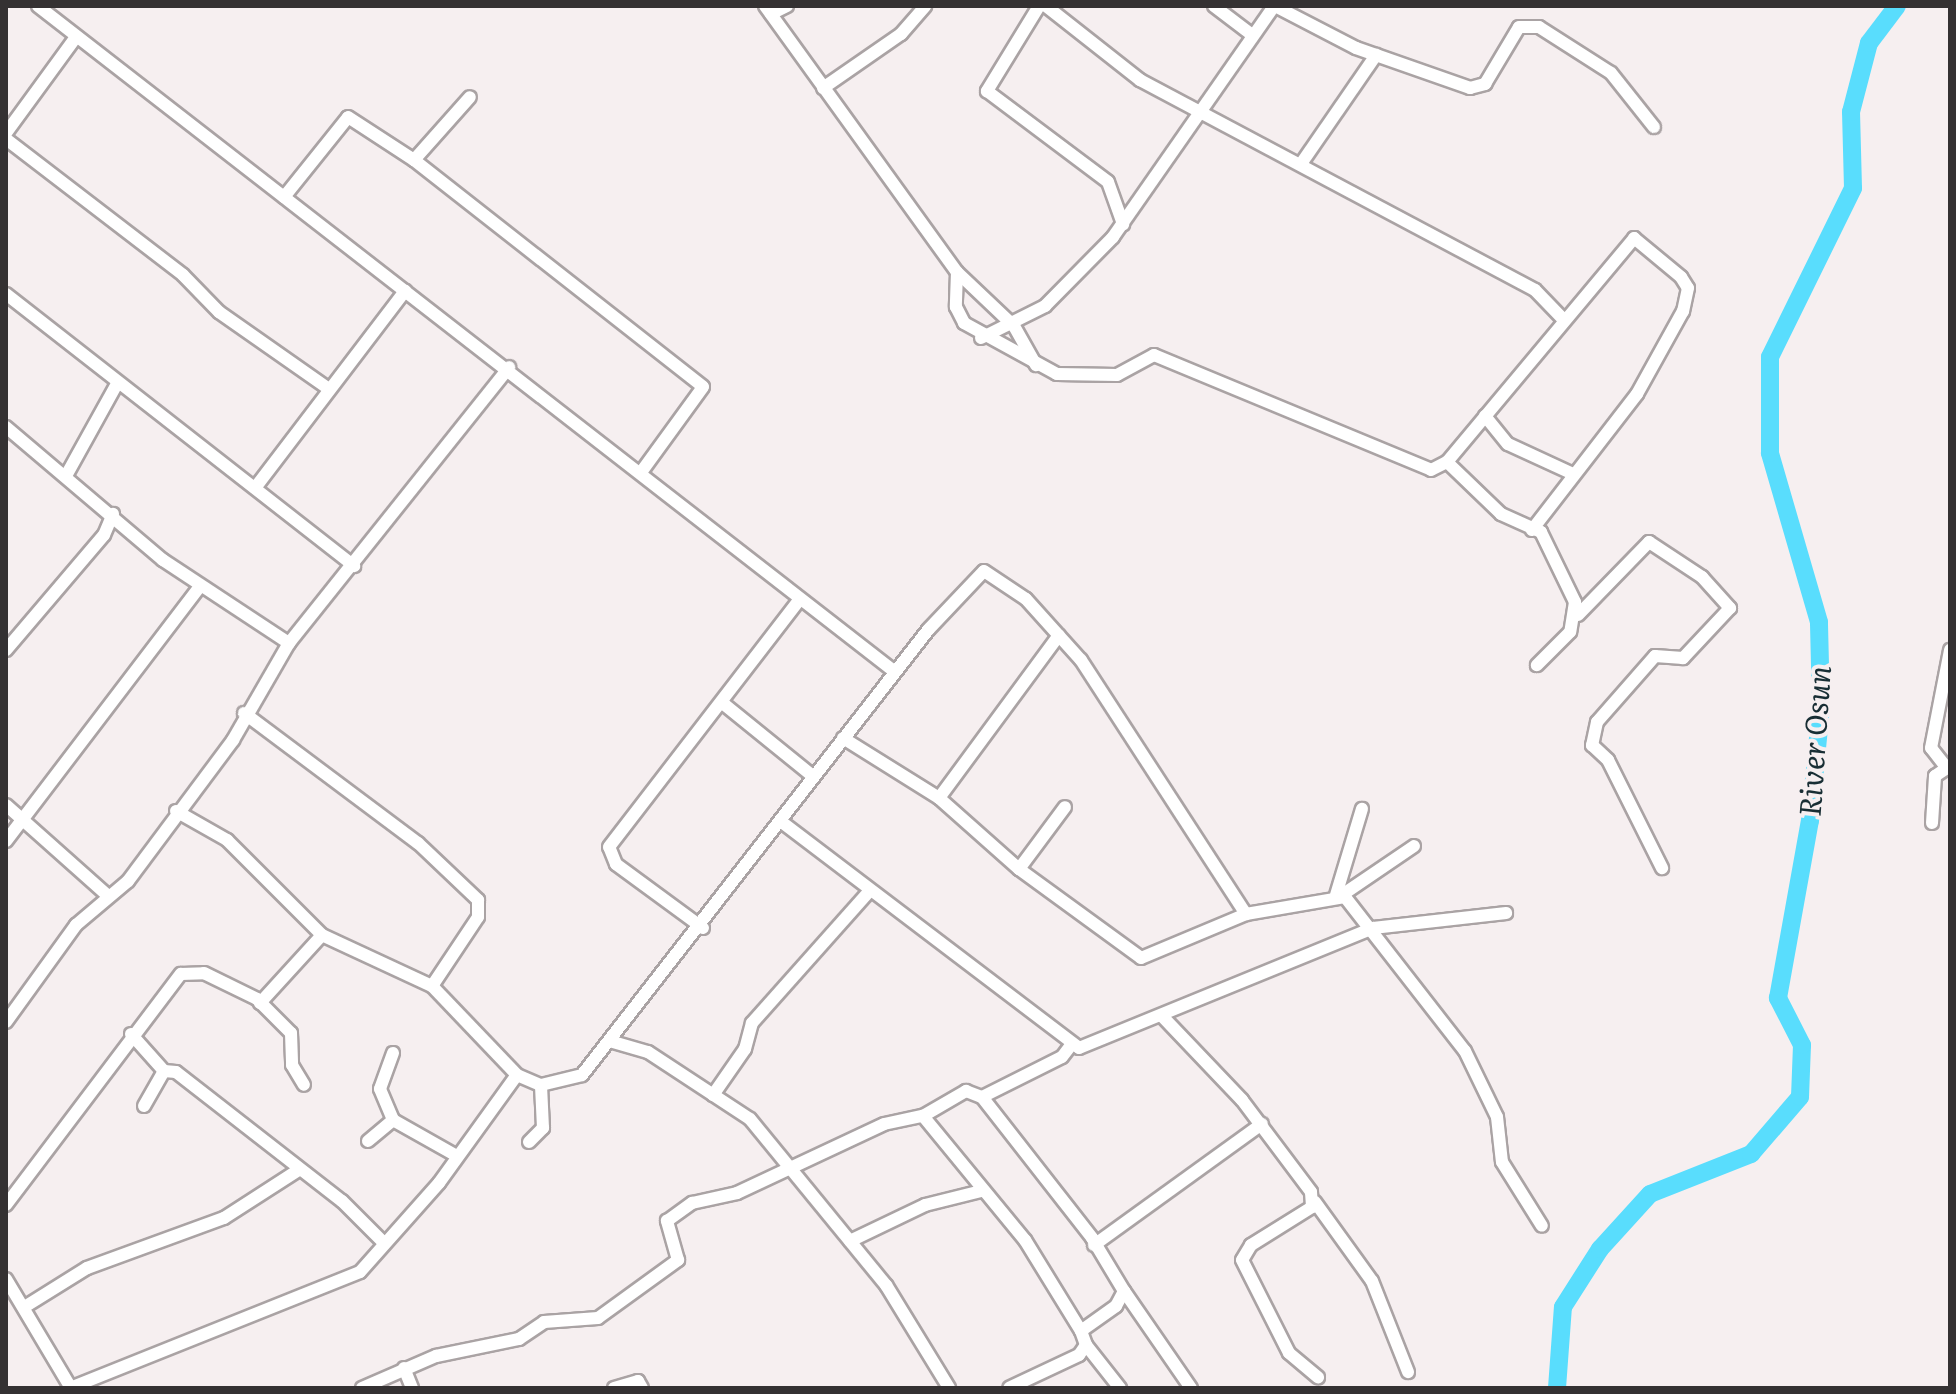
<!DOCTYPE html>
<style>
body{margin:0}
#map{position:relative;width:1956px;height:1394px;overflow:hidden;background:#f6eff0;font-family:Literata,serif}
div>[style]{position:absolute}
.river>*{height:18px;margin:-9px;padding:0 9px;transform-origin:9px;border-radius:9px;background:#59ddfd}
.roads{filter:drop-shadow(2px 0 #aaa3a4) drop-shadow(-2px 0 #aaa3a4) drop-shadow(0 2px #aaa3a4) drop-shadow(0 -2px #aaa3a4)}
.minor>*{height:12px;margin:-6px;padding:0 6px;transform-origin:6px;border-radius:6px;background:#fff}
span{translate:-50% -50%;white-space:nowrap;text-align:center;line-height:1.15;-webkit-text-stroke:8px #f6eff0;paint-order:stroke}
.water-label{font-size:30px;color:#182e34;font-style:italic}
.frame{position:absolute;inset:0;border:8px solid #343132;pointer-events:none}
</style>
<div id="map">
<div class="river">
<div style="left:1557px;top:1388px;width:81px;rotate:-85.8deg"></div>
<div style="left:1563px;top:1307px;width:69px;rotate:-57.5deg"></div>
<div style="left:1600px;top:1249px;width:74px;rotate:-47.7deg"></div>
<div style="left:1650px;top:1194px;width:109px;rotate:-21.6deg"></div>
<div style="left:1751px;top:1154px;width:75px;rotate:-49.3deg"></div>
<div style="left:1800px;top:1097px;width:52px;rotate:-87.8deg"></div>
<div style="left:1802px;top:1045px;width:53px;rotate:-117.1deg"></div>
<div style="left:1778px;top:998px;width:180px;rotate:-79.8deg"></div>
<div style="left:1810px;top:821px;width:116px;rotate:-84.5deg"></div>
<div style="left:1821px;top:706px;width:84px;rotate:-91.4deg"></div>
<div style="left:1819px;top:622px;width:176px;rotate:-106.2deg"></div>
<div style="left:1770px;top:453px;width:96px;rotate:-90deg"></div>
<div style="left:1770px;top:357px;width:188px;rotate:-63.8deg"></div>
<div style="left:1853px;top:188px;width:76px;rotate:-91.5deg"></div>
<div style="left:1851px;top:112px;width:71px;rotate:-75.4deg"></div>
<div style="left:1869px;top:43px;width:46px;rotate:-52.9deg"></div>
</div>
<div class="roads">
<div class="minor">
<div style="left:38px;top:6px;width:1085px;rotate:37.85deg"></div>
<div style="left:765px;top:6px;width:328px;rotate:54.2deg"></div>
<div style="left:957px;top:272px;width:35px;rotate:92deg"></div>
<div style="left:956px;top:307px;width:18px;rotate:63deg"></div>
<div style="left:964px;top:323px;width:106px;rotate:28.7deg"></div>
<div style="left:1057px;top:374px;width:60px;rotate:1deg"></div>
<div style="left:1117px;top:375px;width:42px;rotate:-28.4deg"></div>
<div style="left:1154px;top:355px;width:300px;rotate:22.5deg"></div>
<div style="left:1431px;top:470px;width:18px;rotate:-27deg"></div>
<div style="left:1447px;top:462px;width:292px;rotate:-50.1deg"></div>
<div style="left:1634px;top:238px;width:61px;rotate:39.7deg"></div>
<div style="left:1681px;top:277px;width:13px;rotate:58deg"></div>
<div style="left:1688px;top:288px;width:24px;rotate:102deg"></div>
<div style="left:1683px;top:311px;width:95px;rotate:119deg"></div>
<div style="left:1637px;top:394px;width:172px;rotate:127.7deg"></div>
<div style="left:1039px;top:6px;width:100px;rotate:121.5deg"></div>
<div style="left:987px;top:91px;width:151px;rotate:36.9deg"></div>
<div style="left:1108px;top:182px;width:45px;rotate:70.3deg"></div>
<div style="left:1046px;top:6px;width:120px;rotate:38.2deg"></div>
<div style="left:1140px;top:80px;width:447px;rotate:28deg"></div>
<div style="left:1535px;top:290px;width:42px;rotate:46deg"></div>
<div style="left:1214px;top:6px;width:48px;rotate:37.3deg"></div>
<div style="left:1275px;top:6px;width:91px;rotate:27.4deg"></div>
<div style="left:1356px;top:48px;width:121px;rotate:19.3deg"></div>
<div style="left:1470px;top:88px;width:16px;rotate:-15deg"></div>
<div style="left:1485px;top:84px;width:66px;rotate:-59.2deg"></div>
<div style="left:1519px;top:27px;width:20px"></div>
<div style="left:1539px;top:27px;width:85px;rotate:32.6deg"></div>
<div style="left:1611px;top:73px;width:69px;rotate:51.5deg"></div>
<div style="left:771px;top:14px;width:18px;rotate:-27deg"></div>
<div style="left:823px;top:88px;width:95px;rotate:-34.7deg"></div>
<div style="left:901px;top:34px;width:37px;rotate:-49deg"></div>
<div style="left:6px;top:133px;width:119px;rotate:-53.9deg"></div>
<div style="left:6px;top:139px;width:223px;rotate:37.5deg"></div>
<div style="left:183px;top:275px;width:52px;rotate:45.8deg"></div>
<div style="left:219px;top:312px;width:134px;rotate:35deg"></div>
<div style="left:414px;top:160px;width:84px;rotate:-48.4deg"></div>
<div style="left:1303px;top:161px;width:129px;rotate:-55.4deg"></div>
<div style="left:284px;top:197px;width:102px;rotate:-51.3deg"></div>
<div style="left:348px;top:117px;width:79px;rotate:33.1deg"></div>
<div style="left:414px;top:160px;width:367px;rotate:38.1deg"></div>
<div style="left:703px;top:387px;width:104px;rotate:126deg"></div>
<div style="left:957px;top:272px;width:79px;rotate:43.5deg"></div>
<div style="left:1014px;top:326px;width:45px;rotate:60.6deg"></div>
<div style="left:6px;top:294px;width:442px;rotate:38deg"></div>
<div style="left:981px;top:338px;width:72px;rotate:-26.6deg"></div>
<div style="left:1045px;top:306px;width:97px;rotate:-45.4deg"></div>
<div style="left:1113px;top:237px;width:282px;rotate:-55.1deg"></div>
<div style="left:1485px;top:416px;width:36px;rotate:51deg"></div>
<div style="left:1508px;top:444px;width:69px;rotate:24.7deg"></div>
<div style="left:6px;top:427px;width:206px;rotate:40.3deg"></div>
<div style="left:163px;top:560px;width:151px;rotate:33.4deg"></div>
<div style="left:1447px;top:462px;width:75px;rotate:43.9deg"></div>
<div style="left:1501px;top:514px;width:44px;rotate:24.2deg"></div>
<div style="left:1541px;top:532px;width:78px;rotate:64.1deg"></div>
<div style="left:1575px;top:602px;width:30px;rotate:99deg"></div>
<div style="left:1570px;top:632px;width:47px;rotate:135deg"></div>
<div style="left:67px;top:474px;width:105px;rotate:-61deg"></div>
<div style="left:255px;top:488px;width:248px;rotate:-52.7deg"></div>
<div style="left:1578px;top:615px;width:102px;rotate:-45.8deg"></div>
<div style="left:1649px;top:542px;width:64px;rotate:33.4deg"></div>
<div style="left:1702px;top:577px;width:42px;rotate:47.9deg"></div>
<div style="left:1730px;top:608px;width:69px;rotate:133.2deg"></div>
<div style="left:1683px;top:658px;width:28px;rotate:-176deg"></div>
<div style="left:1655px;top:656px;width:88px;rotate:131.3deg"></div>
<div style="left:1597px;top:722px;width:24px;rotate:102deg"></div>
<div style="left:1592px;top:745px;width:22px;rotate:43deg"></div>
<div style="left:1608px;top:760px;width:121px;rotate:63.4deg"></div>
<div style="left:6px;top:650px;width:151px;rotate:-49.6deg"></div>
<div style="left:104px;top:535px;width:23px;rotate:-67deg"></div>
<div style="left:725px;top:705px;width:114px;rotate:39deg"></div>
<div style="left:244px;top:713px;width:217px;rotate:36.8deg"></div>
<div style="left:418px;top:843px;width:83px;rotate:43.5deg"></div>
<div style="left:478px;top:900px;width:17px;rotate:90deg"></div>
<div style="left:478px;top:917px;width:83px;rotate:123.7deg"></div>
<div style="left:843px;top:738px;width:113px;rotate:32deg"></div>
<div style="left:939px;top:798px;width:107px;rotate:41.6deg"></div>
<div style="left:1019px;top:869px;width:151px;rotate:36.1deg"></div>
<div style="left:1141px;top:958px;width:114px;rotate:-22.7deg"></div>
<div style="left:1246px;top:914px;width:100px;rotate:-9.7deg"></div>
<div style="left:1345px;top:897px;width:195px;rotate:52.1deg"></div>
<div style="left:1465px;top:1051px;width:73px;rotate:64.1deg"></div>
<div style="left:1497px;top:1117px;width:45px;rotate:83.7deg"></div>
<div style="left:1502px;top:1162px;width:75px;rotate:58deg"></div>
<div style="left:1946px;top:767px;width:24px;rotate:-128deg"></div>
<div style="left:1931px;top:748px;width:100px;rotate:-79deg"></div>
<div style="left:939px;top:798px;width:202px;rotate:-53.6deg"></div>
<div style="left:6px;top:805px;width:135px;rotate:41.7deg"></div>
<div style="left:176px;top:811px;width:59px;rotate:29.6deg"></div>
<div style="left:227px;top:840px;width:134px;rotate:45deg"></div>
<div style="left:783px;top:823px;width:372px;rotate:37.2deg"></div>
<div style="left:1079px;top:1048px;width:318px;rotate:-22.2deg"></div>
<div style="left:1373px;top:928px;width:134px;rotate:-6.4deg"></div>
<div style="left:1932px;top:823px;width:47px;rotate:-86.3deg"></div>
<div style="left:1935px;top:776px;width:18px;rotate:-34deg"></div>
<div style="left:6px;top:841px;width:320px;rotate:-52.7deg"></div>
<div style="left:1019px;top:869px;width:77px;rotate:-53.4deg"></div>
<div style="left:1336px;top:895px;width:90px;rotate:-73.2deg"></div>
<div style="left:1342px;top:895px;width:87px;rotate:-34.2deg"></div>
<div style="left:703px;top:928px;width:108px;rotate:-143.7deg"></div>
<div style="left:616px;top:864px;width:18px;rotate:-112deg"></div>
<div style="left:609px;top:847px;width:313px;rotate:-52.4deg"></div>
<div style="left:260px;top:1003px;width:92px;rotate:-47.6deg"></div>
<div style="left:322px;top:935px;width:121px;rotate:24.9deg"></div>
<div style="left:432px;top:986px;width:123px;rotate:46.3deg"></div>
<div style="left:1162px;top:1016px;width:116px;rotate:46.4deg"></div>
<div style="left:1242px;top:1100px;width:115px;rotate:53.1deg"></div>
<div style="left:1311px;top:1192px;width:15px;rotate:86deg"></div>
<div style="left:1312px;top:1207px;width:72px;rotate:148.1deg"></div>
<div style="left:1251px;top:1245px;width:17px;rotate:121deg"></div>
<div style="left:1242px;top:1260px;width:104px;rotate:63.2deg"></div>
<div style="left:1289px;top:1353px;width:38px;rotate:40deg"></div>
<div style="left:6px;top:1022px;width:120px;rotate:-54.2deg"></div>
<div style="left:76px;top:925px;width:68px;rotate:-40.2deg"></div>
<div style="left:128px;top:881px;width:176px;rotate:-53.3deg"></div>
<div style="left:233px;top:740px;width:112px;rotate:-60deg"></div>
<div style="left:289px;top:643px;width:353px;rotate:-51.4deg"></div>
<div style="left:131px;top:1034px;width:50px;rotate:48.3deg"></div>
<div style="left:164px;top:1071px;width:12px;rotate:5deg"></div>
<div style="left:176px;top:1072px;width:210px;rotate:37.9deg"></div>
<div style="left:342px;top:1201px;width:58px;rotate:45deg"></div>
<div style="left:613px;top:1042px;width:36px;rotate:16deg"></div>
<div style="left:648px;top:1052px;width:122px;rotate:33.3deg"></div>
<div style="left:750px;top:1119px;width:215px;rotate:50.7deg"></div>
<div style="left:886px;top:1285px;width:121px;rotate:58.5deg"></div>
<div style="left:393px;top:1053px;width:38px;rotate:110deg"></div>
<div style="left:380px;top:1089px;width:34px;rotate:67deg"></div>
<div style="left:393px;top:1120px;width:71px;rotate:29.4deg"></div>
<div style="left:713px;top:1095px;width:56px;rotate:-55.2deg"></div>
<div style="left:745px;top:1049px;width:27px;rotate:-75deg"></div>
<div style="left:752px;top:1023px;width:174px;rotate:-48.3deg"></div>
<div style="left:982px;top:1097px;width:89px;rotate:-26.6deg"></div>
<div style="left:1062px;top:1057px;width:15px;rotate:-53deg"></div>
<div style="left:144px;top:1106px;width:40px;rotate:-60.3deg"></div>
<div style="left:923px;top:1116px;width:50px;rotate:-30.2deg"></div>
<div style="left:966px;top:1091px;width:17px;rotate:21deg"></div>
<div style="left:982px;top:1097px;width:179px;rotate:52deg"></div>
<div style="left:1092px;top:1238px;width:62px;rotate:58.9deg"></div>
<div style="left:1124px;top:1291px;width:17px;rotate:118deg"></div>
<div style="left:1116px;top:1306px;width:43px;rotate:144.5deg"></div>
<div style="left:368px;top:1141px;width:33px;rotate:-40deg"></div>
<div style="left:529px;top:1142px;width:20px;rotate:-45deg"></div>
<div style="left:543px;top:1128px;width:43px;rotate:-92.7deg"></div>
<div style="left:1315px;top:1202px;width:97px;rotate:54.2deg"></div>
<div style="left:1372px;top:1281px;width:98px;rotate:68.4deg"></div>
<div style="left:6px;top:1205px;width:290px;rotate:-52.9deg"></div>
<div style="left:181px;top:974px;width:23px;rotate:-2deg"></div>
<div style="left:204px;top:973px;width:59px;rotate:26.1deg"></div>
<div style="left:257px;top:999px;width:48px;rotate:45deg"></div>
<div style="left:291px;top:1033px;width:32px;rotate:88deg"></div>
<div style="left:292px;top:1065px;width:23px;rotate:59deg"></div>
<div style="left:850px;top:1241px;width:83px;rotate:-25.6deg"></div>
<div style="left:925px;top:1205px;width:58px;rotate:-14deg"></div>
<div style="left:1094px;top:1245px;width:207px;rotate:-35.8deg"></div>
<div style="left:6px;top:1279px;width:127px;rotate:59.2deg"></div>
<div style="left:1124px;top:1291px;width:118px;rotate:55.4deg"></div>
<div style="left:26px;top:1306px;width:72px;rotate:-31.9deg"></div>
<div style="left:87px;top:1268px;width:146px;rotate:-20.1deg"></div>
<div style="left:224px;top:1218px;width:87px;rotate:-32.8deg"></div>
<div style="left:1086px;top:1345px;width:55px;rotate:51.7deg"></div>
<div style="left:404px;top:1368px;width:22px;rotate:68deg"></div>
<div style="left:70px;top:1388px;width:312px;rotate:-21.8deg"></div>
<div style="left:360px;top:1272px;width:119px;rotate:-48.4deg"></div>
<div style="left:439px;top:1183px;width:133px;rotate:-54.2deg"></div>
<div style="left:517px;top:1075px;width:26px;rotate:23deg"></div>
<div style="left:541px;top:1085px;width:42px;rotate:-13.7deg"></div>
<div style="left:582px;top:1075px;width:564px;rotate:-52.13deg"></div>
<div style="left:928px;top:630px;width:81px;rotate:-46.5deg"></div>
<div style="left:984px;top:571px;width:50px;rotate:33.7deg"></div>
<div style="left:1026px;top:599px;width:82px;rotate:48deg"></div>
<div style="left:1081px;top:660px;width:303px;rotate:57deg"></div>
<div style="left:362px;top:1388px;width:81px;rotate:-23.4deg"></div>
<div style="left:436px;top:1356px;width:85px;rotate:-11.6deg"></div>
<div style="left:519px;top:1339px;width:30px;rotate:-34deg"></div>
<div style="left:544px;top:1322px;width:54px;rotate:-4.2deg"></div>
<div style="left:598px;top:1318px;width:99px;rotate:-35.9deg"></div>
<div style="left:678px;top:1260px;width:41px;rotate:-105.8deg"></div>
<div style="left:667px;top:1221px;width:31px;rotate:-36deg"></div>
<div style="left:692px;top:1203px;width:46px;rotate:-12.5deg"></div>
<div style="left:737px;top:1193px;width:162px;rotate:-25.1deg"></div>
<div style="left:884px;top:1124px;width:40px;rotate:-12deg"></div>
<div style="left:923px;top:1116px;width:161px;rotate:50.6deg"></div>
<div style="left:1025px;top:1240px;width:107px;rotate:58.4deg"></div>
<div style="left:1081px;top:1331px;width:15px;rotate:70deg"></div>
<div style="left:1086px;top:1345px;width:12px;rotate:125deg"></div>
<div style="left:1079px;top:1355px;width:77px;rotate:154.8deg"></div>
<div style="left:614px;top:1388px;width:25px;rotate:-16deg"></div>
<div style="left:638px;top:1381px;width:8px;rotate:60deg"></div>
</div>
</div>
<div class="water-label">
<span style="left:1813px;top:741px;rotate:-86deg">River Osun</span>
</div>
<div class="frame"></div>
</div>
